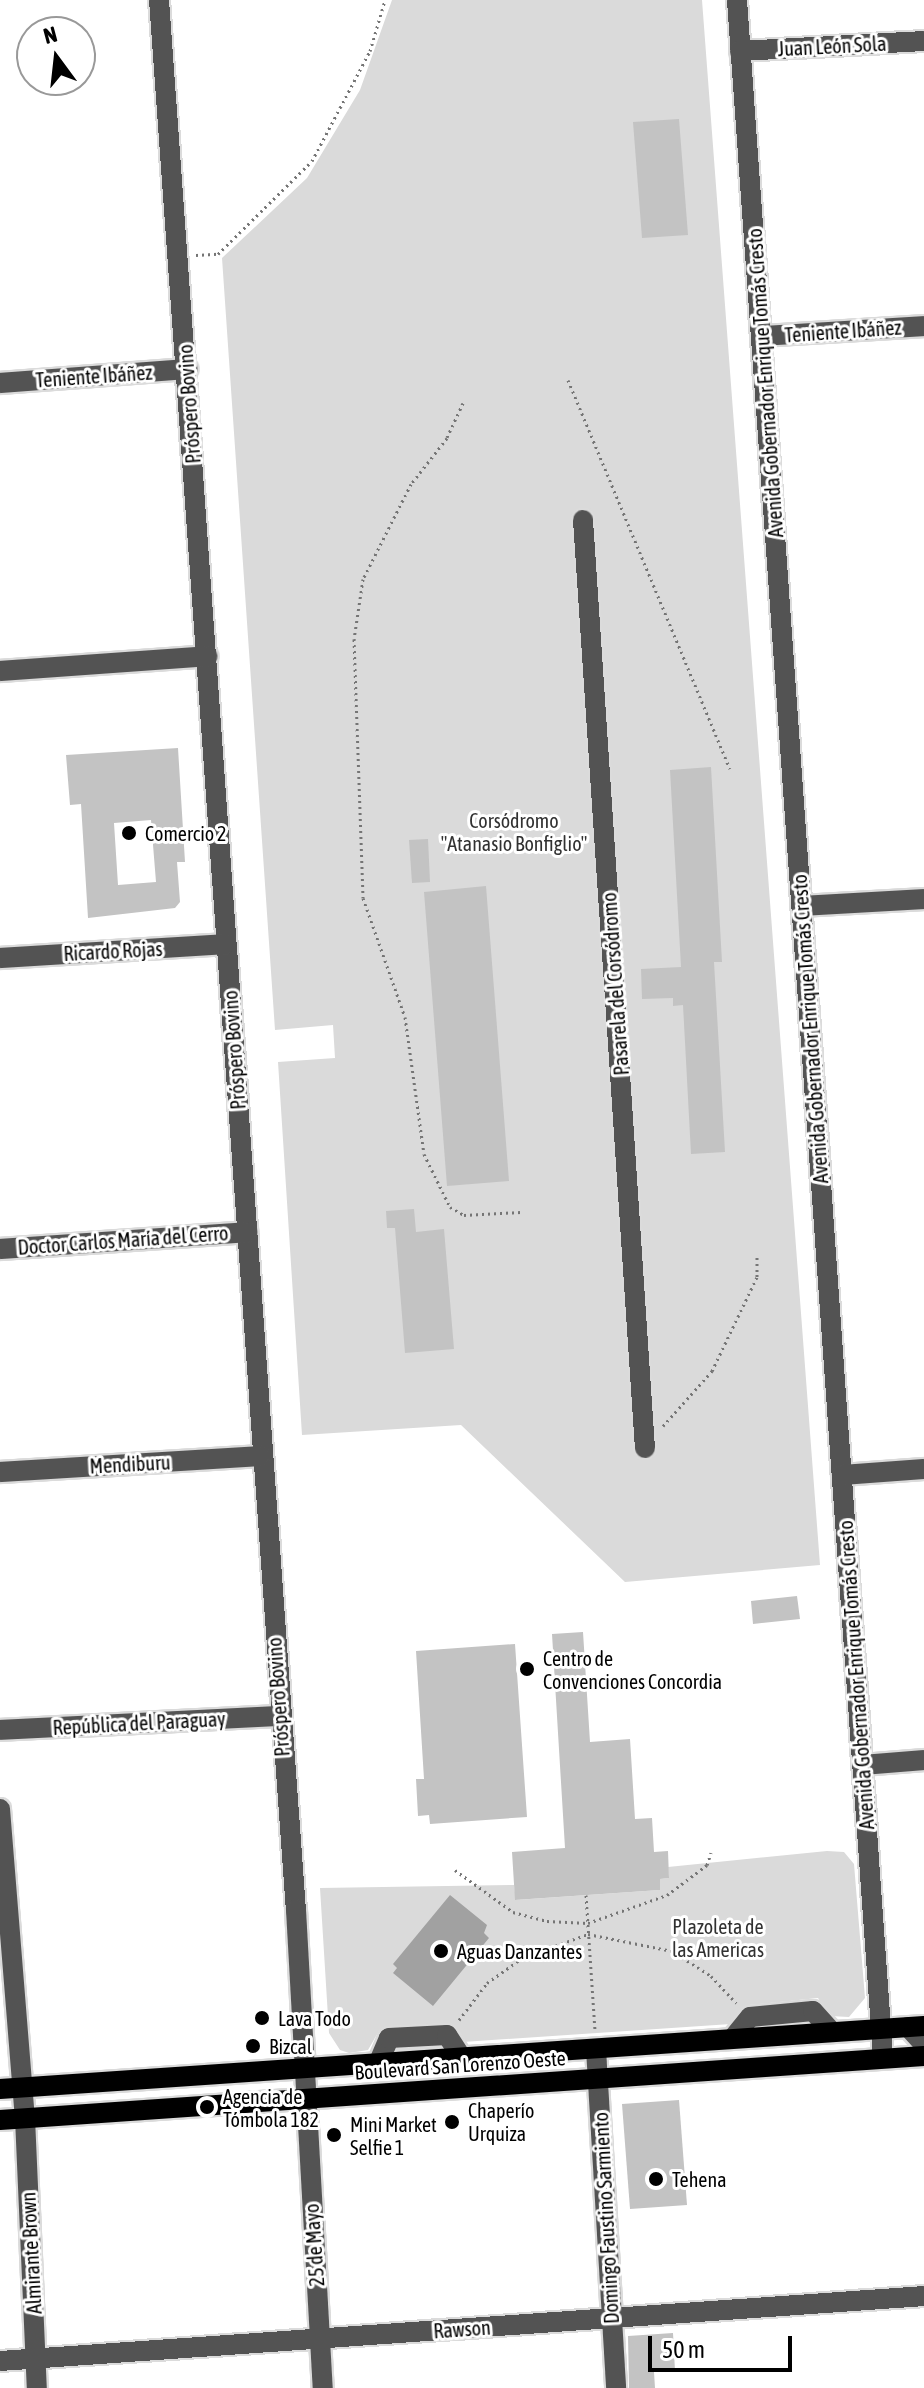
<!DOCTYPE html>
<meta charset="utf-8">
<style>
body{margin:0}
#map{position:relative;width:924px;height:2388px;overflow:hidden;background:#fff;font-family:"Asap Condensed",sans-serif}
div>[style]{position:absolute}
.green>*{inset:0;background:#dadada}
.water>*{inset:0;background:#a1a1a1}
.building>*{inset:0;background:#c3c3c3}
.path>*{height:3px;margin-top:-1.5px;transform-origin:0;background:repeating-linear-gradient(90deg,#757575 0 2px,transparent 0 6px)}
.roads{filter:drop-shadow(2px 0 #dbdbdb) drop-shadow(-2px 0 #dbdbdb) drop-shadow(0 2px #dbdbdb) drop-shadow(0 -2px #dbdbdb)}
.minor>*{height:20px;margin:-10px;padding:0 10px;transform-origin:10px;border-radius:10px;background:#535353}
.major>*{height:20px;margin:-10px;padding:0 10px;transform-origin:10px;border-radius:10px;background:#000}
.dots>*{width:22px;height:22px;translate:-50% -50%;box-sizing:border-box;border:4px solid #fff;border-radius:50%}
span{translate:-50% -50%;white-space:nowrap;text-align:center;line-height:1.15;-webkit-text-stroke:6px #fff;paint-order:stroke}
.street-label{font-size:20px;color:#000}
.park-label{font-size:20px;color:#313131}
.poi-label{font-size:20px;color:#000}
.left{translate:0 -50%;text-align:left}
.north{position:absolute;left:16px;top:16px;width:80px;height:80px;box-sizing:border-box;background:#fff;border:2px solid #999;border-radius:50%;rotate:345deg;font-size:22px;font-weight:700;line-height:32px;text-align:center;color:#000}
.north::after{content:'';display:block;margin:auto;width:28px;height:36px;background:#000;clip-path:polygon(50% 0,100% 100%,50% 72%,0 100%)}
.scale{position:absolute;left:648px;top:2336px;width:144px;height:36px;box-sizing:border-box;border:4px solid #000;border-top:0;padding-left:10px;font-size:24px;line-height:28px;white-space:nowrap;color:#000;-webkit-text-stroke:6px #fff;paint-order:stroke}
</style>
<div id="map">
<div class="green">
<div style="clip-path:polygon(392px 0,702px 0,820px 1565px,625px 1582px,461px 1425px,302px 1435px,278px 1062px,335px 1058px,333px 1025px,275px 1030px,222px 258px,307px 178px,360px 90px)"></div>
<div style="clip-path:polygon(827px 1851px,844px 1852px,854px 1864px,865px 1998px,849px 2017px,830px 2016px,818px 1998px,749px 2005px,731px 2024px,463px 2042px,456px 2027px,379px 2031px,368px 2050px,349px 2053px,340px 2050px,329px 2033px,320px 1888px,514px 1885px,516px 1900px,660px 1890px,660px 1879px,669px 1878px,668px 1867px)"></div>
</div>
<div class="water">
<div style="clip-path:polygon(450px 1895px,487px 1925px,484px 1933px,489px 1938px,433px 2006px,393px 1973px,397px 1968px,393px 1964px)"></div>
</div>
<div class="building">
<div style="clip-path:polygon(679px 119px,688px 235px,642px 238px,633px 122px)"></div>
<div style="clip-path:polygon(evenodd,178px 748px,185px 862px,177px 862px,180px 902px,175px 908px,88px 918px,81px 804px,70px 805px,66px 755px,178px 748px,151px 820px,156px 882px,118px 885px,114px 823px,151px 820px)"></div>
<div style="clip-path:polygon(711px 767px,722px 962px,714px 962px,725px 1152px,691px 1154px,683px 1005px,673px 1006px,673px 998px,642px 999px,641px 969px,681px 967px,670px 770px)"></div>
<div style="clip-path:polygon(428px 839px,430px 882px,412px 883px,409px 840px)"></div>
<div style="clip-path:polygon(486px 886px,509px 1181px,447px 1186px,424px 892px)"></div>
<div style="clip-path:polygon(414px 1209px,416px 1232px,444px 1229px,454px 1349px,405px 1353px,395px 1228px,387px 1228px,386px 1211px)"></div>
<div style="clip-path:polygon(797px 1596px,800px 1619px,753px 1624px,751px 1601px)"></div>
<div style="clip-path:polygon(583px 1632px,590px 1742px,630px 1739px,635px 1819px,652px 1818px,654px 1852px,668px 1851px,669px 1878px,660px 1879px,660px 1890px,515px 1900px,512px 1852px,565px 1848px,552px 1634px)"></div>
<div style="clip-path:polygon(515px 1644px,527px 1817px,430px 1824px,429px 1815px,418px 1816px,416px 1779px,424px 1779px,416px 1651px)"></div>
<div style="clip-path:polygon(679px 2100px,687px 2205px,630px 2209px,622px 2104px)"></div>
<div style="clip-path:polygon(673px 2333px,675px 2371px,654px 2372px,655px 2388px,629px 2388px,628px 2336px)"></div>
</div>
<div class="path">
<div style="left:196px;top:255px;width:22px;rotate:-3deg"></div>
<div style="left:218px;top:254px;width:132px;rotate:-44.7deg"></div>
<div style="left:312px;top:161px;width:124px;rotate:-62.2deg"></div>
<div style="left:370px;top:51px;width:53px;rotate:-73.6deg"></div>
<div style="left:568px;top:380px;width:421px;rotate:67.4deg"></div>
<div style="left:463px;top:403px;width:38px;rotate:115deg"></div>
<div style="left:447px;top:438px;width:58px;rotate:128deg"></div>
<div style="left:411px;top:484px;width:106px;rotate:116.8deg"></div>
<div style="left:363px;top:579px;width:61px;rotate:98.5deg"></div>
<div style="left:354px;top:639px;width:259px;rotate:88deg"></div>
<div style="left:363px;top:898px;width:126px;rotate:70.6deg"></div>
<div style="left:405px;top:1017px;width:138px;rotate:82.1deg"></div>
<div style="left:424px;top:1154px;width:59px;rotate:63.9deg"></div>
<div style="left:450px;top:1207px;width:16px;rotate:30deg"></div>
<div style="left:464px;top:1215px;width:57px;rotate:-3deg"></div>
<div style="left:663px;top:1426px;width:74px;rotate:-48.3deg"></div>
<div style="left:712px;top:1371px;width:104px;rotate:-64.4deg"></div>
<div style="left:757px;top:1277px;width:22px;rotate:-90deg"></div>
<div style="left:455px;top:1870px;width:72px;rotate:35.9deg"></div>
<div style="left:513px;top:1912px;width:35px;rotate:15deg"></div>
<div style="left:547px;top:1921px;width:41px;rotate:2.8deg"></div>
<div style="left:588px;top:1923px;width:84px;rotate:-19.5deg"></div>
<div style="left:667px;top:1895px;width:50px;rotate:-36.9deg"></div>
<div style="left:707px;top:1865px;width:13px;rotate:-72deg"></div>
<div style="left:586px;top:1895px;width:136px;rotate:86.2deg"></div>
<div style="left:459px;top:2020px;width:46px;rotate:-52.9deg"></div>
<div style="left:487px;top:1983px;width:43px;rotate:-35.5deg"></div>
<div style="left:522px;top:1958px;width:70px;rotate:-20deg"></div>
<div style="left:588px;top:1934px;width:86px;rotate:11.4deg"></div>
<div style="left:672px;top:1951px;width:46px;rotate:32.7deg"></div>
<div style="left:711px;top:1976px;width:37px;rotate:47deg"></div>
</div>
<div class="roads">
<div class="minor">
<div style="left:159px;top:0;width:1915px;rotate:85.9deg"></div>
<div style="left:296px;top:1910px;width:479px;rotate:86.8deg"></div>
<div style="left:737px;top:0;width:2063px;rotate:85.94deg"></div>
<div style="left:740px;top:51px;width:184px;rotate:-3.1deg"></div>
<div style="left:762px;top:336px;width:162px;rotate:-3.5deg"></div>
<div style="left:0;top:383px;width:188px;rotate:-4.3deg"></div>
<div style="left:583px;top:520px;width:930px;rotate:86.18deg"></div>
<div style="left:0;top:671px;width:208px;rotate:-4.1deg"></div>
<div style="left:802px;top:906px;width:122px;rotate:-3.3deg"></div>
<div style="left:0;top:958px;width:226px;rotate:-3.5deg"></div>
<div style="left:0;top:1249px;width:248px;rotate:-3.9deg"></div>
<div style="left:0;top:1472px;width:260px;rotate:-3.5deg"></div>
<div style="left:842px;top:1475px;width:82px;rotate:-4.2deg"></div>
<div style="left:0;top:1730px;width:278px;rotate:-2.9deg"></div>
<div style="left:863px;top:1765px;width:61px;rotate:-4.7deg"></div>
<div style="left:0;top:1809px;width:310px;rotate:85.4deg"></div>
<div style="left:25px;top:2118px;width:270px;rotate:87.5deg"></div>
<div style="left:908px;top:2027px;width:23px;rotate:47deg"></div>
<div style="left:733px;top:2038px;width:27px;rotate:-51deg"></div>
<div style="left:750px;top:2017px;width:63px;rotate:-5.4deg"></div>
<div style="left:813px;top:2011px;width:28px;rotate:48deg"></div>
<div style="left:596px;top:2049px;width:340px;rotate:86.6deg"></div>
<div style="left:378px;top:2064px;width:28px;rotate:-67deg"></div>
<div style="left:389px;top:2038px;width:58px;rotate:-3deg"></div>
<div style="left:447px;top:2035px;width:27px;rotate:57deg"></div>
<div style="left:0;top:2361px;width:926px;rotate:-4.02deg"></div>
</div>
<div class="major">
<div style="left:0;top:2089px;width:926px;rotate:-3.9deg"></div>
<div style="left:0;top:2120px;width:926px;rotate:-3.96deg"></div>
</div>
</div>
<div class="dots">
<div style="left:129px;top:833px;background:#000"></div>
<div style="left:527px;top:1669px;background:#000"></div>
<div style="left:441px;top:1951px;background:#000"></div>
<div style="left:262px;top:2018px;background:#000"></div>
<div style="left:253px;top:2046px;background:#000"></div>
<div style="left:207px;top:2107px;background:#000"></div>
<div style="left:452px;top:2122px;background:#000"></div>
<div style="left:334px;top:2135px;background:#000"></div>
<div style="left:656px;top:2179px;background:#000"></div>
</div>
<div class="street-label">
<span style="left:832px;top:46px;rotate:-3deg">Juan León Sola</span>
<span style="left:843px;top:331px;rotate:-4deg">Teniente Ibáñez</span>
<span style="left:94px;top:376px;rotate:-4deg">Teniente Ibáñez</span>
<span style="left:765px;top:383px;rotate:-94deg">Avenida Gobernador Enrique Tomás Cresto</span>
<span style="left:189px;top:404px;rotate:-94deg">Próspero Bovino</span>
<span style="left:113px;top:951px;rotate:-3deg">Ricardo Rojas</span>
<span style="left:615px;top:984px;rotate:-94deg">Pasarela del Corsódromo</span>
<span style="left:810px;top:1029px;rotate:-94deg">Avenida Gobernador Enrique Tomás Cresto</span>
<span style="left:234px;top:1050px;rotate:-94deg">Próspero Bovino</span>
<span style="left:123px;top:1240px;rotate:-4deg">Doctor Carlos María del Cerro</span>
<span style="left:130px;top:1464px;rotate:-3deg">Mendiburu</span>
<span style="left:856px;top:1675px;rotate:-94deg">Avenida Gobernador Enrique Tomás Cresto</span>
<span style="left:278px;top:1697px;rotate:-94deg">Próspero Bovino</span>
<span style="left:139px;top:1723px;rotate:-3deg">República del Paraguay</span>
<span style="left:460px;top:2065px;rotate:-4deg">Boulevard San Lorenzo Oeste</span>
<span style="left:606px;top:2218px;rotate:-93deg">Domingo Faustino Sarmiento</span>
<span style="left:314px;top:2245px;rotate:-94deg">25 de Mayo</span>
<span style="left:31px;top:2253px;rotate:-93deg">Almirante Brown</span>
<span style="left:462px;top:2329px;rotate:-4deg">Rawson</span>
</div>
<div class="park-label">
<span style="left:514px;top:832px">Corsódromo<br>"Atanasio Bonfiglio"</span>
<span style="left:718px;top:1938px">Plazoleta de<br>las Americas</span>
</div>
<div class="poi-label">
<span class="left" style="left:145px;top:833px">Comercio 2</span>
<span class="left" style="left:543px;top:1670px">Centro de<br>Convenciones Concordia</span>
<span class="left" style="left:457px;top:1951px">Aguas Danzantes</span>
<span class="left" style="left:278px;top:2018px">Lava Todo</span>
<span class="left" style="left:269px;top:2046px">Bizcal</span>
<span class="left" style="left:223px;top:2108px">Agencia de<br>Tómbola 182</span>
<span class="left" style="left:468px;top:2122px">Chaperío<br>Urquiza</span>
<span class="left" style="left:350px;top:2136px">Mini Market<br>Selfie 1</span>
<span class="left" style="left:672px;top:2179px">Tehena</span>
</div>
<div class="north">N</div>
<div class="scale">50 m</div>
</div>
